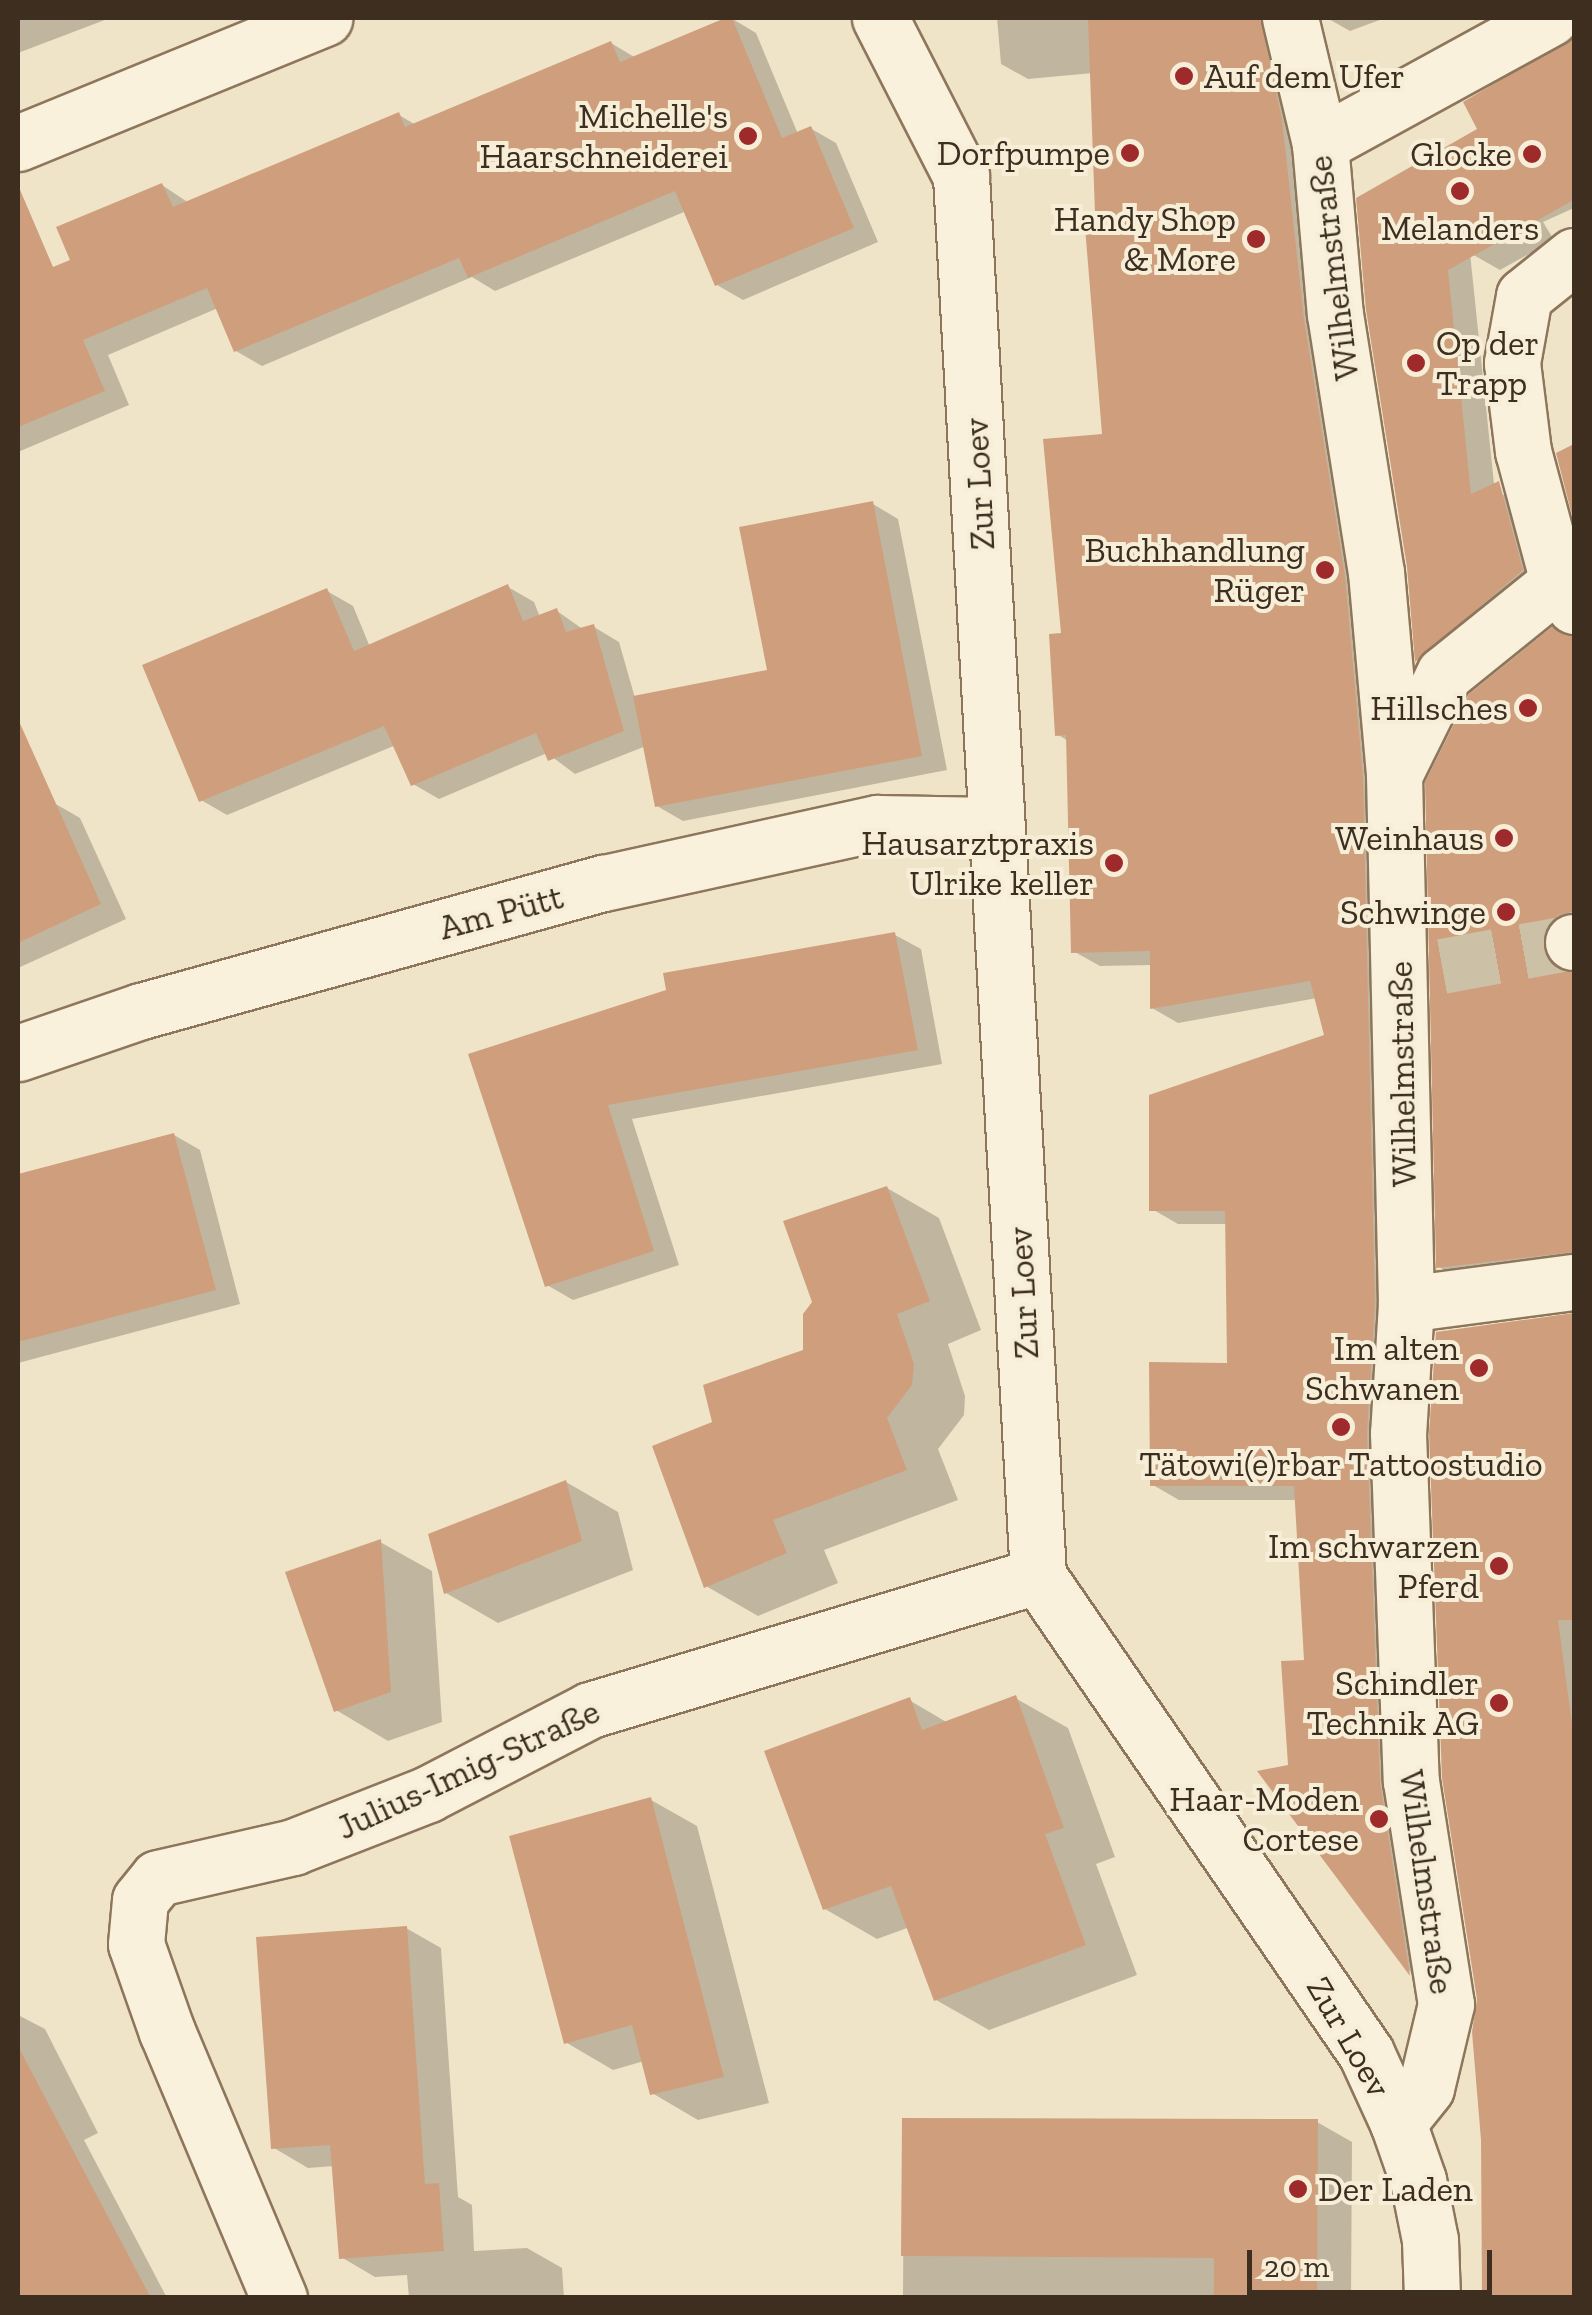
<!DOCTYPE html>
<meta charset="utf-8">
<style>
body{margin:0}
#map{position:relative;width:1592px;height:2315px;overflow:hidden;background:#f0e4c8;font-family:"Zilla Slab",serif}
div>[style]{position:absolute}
.shadow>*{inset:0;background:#0003}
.building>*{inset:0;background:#cf9f7d}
.street-tunnel>*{height:55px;margin-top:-27.5px;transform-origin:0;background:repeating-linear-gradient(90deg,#ccc0a6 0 55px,transparent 0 83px)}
.roads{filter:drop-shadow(2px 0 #8d765c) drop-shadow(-2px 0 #8d765c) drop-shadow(0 2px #8d765c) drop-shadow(0 -2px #8d765c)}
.street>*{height:55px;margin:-27.5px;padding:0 27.5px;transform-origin:27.5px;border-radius:27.5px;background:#faf1dc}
.dots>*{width:28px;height:28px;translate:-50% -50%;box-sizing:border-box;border:5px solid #f7eed8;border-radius:50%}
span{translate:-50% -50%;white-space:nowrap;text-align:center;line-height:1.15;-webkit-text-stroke:8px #f7eed8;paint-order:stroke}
.poi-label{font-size:35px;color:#3d2e20}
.left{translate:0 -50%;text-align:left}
.right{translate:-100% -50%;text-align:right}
.street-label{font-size:35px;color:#3d2e20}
.frame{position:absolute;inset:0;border:20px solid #3d2e20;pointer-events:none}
.scale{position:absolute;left:1247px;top:2250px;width:245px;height:45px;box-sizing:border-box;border:5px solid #3d2e20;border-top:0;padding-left:12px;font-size:30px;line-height:35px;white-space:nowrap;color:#3d2e20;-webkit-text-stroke:8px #f7eed8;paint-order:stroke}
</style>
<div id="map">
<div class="shadow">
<div style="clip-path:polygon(18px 18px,110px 18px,18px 53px)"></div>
<div style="clip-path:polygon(731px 18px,756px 33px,798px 134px,810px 128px,836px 143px,878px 242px,743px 300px,717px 285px,684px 212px,495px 291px,472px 277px,262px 366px,236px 351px,218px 308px,108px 355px,129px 405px,18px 452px,18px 285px,74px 261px,162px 185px,189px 203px,399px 115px,416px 125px,611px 43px,636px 58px)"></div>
<div style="clip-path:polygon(997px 18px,1290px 18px,1370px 592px,1435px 1987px,1412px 1974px,1262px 1772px,1290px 1767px,1307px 1662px,1297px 1500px,1179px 1500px,1153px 1485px,1230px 1366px,1228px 1224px,1178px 1224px,1152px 1209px,1327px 1037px,1317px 998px,1178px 1023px,1152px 1008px,1152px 965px,1100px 966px,1073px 951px,1068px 741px,1057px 734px,1064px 635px,1104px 437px,1093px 73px,1028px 79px,1001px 64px)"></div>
<div style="clip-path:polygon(1327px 18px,1385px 18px,1350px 31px)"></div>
<div style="clip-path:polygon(1574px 39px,1574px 208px,1543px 222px,1554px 240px,1500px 270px,1470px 253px,1496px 503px,1502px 494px,1527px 509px,1548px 586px,1443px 675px,1418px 660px,1409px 567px,1368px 310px,1480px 130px)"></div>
<div style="clip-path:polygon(873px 504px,898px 519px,947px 770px,683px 821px,657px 806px,646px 746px,575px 774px,547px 753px,439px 799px,413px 784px,396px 745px,227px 815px,201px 800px,327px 591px,353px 606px,370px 647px,508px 587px,534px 602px,540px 617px,557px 611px,584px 630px,594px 627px,619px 642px,635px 698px,770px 672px)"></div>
<div style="clip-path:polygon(1552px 630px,1574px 639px,1574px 1272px,1470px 1285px,1439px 1267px)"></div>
<div style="clip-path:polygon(54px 803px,80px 818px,126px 919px,18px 968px,18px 820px)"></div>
<div style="clip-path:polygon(895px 935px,921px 949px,942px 1064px,632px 1119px,679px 1265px,573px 1300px,547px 1285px,471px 1055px)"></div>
<div style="clip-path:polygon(174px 1135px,200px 1150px,240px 1304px,18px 1363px,18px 1176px)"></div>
<div style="clip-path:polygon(887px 1188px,939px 1218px,981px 1330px,948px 1344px,965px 1396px,964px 1415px,938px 1449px,958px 1500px,824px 1550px,838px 1583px,758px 1616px,706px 1586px,715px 1424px,806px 1351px)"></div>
<div style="clip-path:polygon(1574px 1316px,1574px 2298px,1485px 2298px,1479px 1999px,1438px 1334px)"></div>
<div style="clip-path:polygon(566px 1482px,618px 1512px,633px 1570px,498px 1623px,446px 1593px)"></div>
<div style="clip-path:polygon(380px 1542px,432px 1571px,442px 1722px,388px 1741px,336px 1710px)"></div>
<div style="clip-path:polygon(1015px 1698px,1068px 1728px,1115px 1857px,1096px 1864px,1137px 1975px,989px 2030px,936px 2000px,910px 1927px,877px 1939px,825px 1909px,909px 1700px,948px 1723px)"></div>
<div style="clip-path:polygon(651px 1800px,697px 1826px,769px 2103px,698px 2120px,652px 2093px,644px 2061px,613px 2070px,567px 2043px)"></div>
<div style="clip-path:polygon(406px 1928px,441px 1948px,458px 2197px,472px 2205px,474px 2251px,527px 2248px,562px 2268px,564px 2298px,409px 2298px,407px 2275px,375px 2277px,341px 2257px,334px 2166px,308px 2168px,274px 2148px)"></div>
<div style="clip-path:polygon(18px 2015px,45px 2029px,98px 2133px,84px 2140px,167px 2298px,30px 2298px,18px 2274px)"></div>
<div style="clip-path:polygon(904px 2120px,1317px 2122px,1352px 2142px,1351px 2298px,903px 2298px)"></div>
</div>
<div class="building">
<div style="clip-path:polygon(725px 18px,732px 18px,782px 138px,811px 126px,854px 228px,715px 286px,675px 191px,468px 278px,459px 258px,234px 352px,207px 288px,83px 340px,105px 391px,18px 427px,18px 185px,53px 267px,70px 260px,56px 227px,162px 183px,173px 207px,399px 112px,405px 127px,611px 41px,620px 62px)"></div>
<div style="clip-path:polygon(1088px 18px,1260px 18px,1282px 119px,1304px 319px,1345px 576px,1363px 777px,1375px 1303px,1367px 1434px,1380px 1782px,1410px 1976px,1257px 1771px,1288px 1765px,1281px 1661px,1304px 1660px,1294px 1486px,1150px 1486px,1149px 1362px,1227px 1363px,1225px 1211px,1149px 1211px,1149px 1095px,1324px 1035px,1310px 981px,1150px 1009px,1150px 951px,1071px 953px,1066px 735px,1055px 736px,1049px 634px,1061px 633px,1043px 439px,1102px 434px,1084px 215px,1095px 214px)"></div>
<div style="clip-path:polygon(1574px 37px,1574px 206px,1572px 201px,1448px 270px,1471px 494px,1499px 481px,1523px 570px,1415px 662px,1407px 567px,1366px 310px,1356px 198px,1477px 129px,1463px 102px)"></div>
<div style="clip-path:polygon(1574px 444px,1574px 523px,1556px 453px)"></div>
<div style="clip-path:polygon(873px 501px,922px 756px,655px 807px,633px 696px,767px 670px,739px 527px)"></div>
<div style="clip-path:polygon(508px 584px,523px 621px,557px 608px,566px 632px,594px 624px,624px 731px,548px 761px,536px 733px,411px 786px,384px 726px,199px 802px,142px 665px,327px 588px,354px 651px)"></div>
<div style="clip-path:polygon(1552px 627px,1574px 637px,1574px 911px,1557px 916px,1546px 927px,1542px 941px,1546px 957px,1557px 968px,1574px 973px,1574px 1252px,1436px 1268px,1425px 782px,1469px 694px)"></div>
<div style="clip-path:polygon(18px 719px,101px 904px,18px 943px)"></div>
<div style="clip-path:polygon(895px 932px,918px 1050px,608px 1105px,654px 1251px,545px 1287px,468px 1054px,666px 990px,663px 973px)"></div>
<div style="clip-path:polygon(174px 1133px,216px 1290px,18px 1342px,18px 1174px)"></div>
<div style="clip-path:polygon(887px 1186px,930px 1301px,897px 1314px,914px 1364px,912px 1385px,887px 1418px,907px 1470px,773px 1520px,787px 1553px,704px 1588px,652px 1446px,712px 1422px,703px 1385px,803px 1350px,803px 1314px,812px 1302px,783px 1221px)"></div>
<div style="clip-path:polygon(1574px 1313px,1574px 1620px,1558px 1620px,1574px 1739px,1574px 2298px,1482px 2298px,1481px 2140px,1472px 2032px,1477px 1999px,1442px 1778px,1429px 1433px,1436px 1332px)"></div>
<div style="clip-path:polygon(566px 1480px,582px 1541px,444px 1594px,428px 1534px)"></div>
<div style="clip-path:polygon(381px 1539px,391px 1692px,334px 1712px,285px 1572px)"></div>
<div style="clip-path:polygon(1016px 1695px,1064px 1828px,1045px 1834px,1086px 1945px,934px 2001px,891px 1886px,823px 1910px,764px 1751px,910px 1697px,922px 1730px)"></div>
<div style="clip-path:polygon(651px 1797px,724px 2077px,650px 2095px,632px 2025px,564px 2044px,509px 1836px)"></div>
<div style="clip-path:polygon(407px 1926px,425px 2184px,439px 2183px,444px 2251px,339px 2259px,330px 2145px,271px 2149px,256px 1937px)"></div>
<div style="clip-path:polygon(18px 2046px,151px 2298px,18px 2298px)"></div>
<div style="clip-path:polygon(902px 2118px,1318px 2119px,1317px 2298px,1214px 2298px,1214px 2258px,901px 2256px)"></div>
</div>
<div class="street-tunnel">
<div style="left:1442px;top:966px;width:133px;rotate:-10.4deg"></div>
</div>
<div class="roads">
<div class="street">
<div style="left:880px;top:18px;width:178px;rotate:62.9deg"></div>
<div style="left:961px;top:176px;width:1402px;rotate:86.85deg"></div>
<div style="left:1038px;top:1576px;width:579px;rotate:55.49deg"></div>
<div style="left:1366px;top:2053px;width:77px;rotate:65.4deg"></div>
<div style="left:1398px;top:2123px;width:60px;rotate:70.7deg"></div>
<div style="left:1418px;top:2180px;width:61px;rotate:78.7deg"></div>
<div style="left:1430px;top:2240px;width:58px;rotate:88deg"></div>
<div style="left:1290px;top:18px;width:130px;rotate:76.6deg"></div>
<div style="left:1320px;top:144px;width:171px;rotate:85deg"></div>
<div style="left:1335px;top:314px;width:261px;rotate:81deg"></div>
<div style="left:1376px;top:572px;width:204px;rotate:84.9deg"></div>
<div style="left:1394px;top:775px;width:529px;rotate:88.7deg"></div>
<div style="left:1406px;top:1304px;width:129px;rotate:93.5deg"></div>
<div style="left:1398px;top:1433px;width:348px;rotate:87.9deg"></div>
<div style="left:1411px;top:1781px;width:226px;rotate:81.1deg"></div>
<div style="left:1446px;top:2004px;width:86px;rotate:103.4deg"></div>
<div style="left:1426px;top:2088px;width:45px;rotate:128.7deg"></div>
<div style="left:18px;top:143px;width:331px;rotate:-22.2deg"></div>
<div style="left:1320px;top:144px;width:262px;rotate:-28.7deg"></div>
<div style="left:1574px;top:256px;width:64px;rotate:141.3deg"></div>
<div style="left:1524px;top:296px;width:68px;rotate:100.2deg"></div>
<div style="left:1512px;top:363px;width:89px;rotate:82.9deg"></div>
<div style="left:1523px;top:451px;width:136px;rotate:75deg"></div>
<div style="left:1558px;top:582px;width:29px;rotate:56deg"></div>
<div style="left:1395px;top:773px;width:110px;rotate:-63.7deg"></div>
<div style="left:1444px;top:674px;width:146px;rotate:-38.9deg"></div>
<div style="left:1573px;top:942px;width:1px"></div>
<div style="left:18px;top:1053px;width:130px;rotate:-18.9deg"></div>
<div style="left:141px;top:1011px;width:480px;rotate:-15.5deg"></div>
<div style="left:604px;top:883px;width:280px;rotate:-12.4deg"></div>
<div style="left:877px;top:823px;width:117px;rotate:1deg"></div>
<div style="left:1406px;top:1304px;width:169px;rotate:-7.5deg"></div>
<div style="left:279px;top:2298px;width:289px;rotate:-112.8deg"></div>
<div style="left:167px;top:2032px;width:93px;rotate:-109.4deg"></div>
<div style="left:136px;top:1944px;width:44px;rotate:-84.8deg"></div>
<div style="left:140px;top:1900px;width:28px;rotate:-51deg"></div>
<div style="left:158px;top:1878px;width:139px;rotate:-12.9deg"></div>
<div style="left:293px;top:1847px;width:145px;rotate:-21.4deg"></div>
<div style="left:428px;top:1794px;width:182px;rotate:-27.4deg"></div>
<div style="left:590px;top:1710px;width:468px;rotate:-16.7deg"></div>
</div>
</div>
<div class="dots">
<div style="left:1184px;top:76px;background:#9e2a2b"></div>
<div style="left:748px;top:136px;background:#9e2a2b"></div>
<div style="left:1130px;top:153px;background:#9e2a2b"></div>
<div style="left:1532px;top:154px;background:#9e2a2b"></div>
<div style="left:1460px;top:191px;background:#9e2a2b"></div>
<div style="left:1256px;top:239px;background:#9e2a2b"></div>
<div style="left:1416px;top:363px;background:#9e2a2b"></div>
<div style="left:1325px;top:570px;background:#9e2a2b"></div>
<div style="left:1528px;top:708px;background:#9e2a2b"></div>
<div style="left:1504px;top:838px;background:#9e2a2b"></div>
<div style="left:1114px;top:863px;background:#9e2a2b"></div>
<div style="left:1506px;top:912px;background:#9e2a2b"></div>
<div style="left:1479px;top:1368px;background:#9e2a2b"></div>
<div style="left:1341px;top:1427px;background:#9e2a2b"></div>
<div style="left:1499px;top:1566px;background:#9e2a2b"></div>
<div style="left:1499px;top:1703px;background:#9e2a2b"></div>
<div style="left:1379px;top:1819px;background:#9e2a2b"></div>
<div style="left:1298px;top:2189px;background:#9e2a2b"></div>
</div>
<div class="poi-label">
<span class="left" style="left:1204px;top:76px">Auf dem Ufer</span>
<span class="right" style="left:728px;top:136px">Michelle's<br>Haarschneiderei</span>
<span class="right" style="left:1110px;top:153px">Dorfpumpe</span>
<span class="right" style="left:1512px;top:154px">Glocke</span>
<span class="right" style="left:1236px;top:239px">Handy Shop<br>&amp; More</span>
<span style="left:1460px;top:228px">Melanders</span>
<span class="left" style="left:1436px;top:363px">Op der<br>Trapp</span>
<span class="right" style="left:1305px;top:570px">Buchhandlung<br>Rüger</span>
<span class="right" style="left:1508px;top:708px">Hillsches</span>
<span class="right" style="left:1484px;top:838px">Weinhaus</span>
<span class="right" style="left:1094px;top:863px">Hausarztpraxis<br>Ulrike keller</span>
<span class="right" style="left:1486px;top:912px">Schwinge</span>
<span class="right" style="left:1459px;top:1368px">Im alten<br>Schwanen</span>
<span style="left:1341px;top:1464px">Tätowi(e)rbar Tattoostudio</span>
<span class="right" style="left:1479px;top:1566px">Im schwarzen<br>Pferd</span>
<span class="right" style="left:1479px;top:1703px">Schindler<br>Technik AG</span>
<span class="right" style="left:1359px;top:1819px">Haar-Moden<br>Cortese</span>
<span class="left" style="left:1318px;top:2189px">Der Laden</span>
</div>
<div class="street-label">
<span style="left:1333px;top:268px;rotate:-97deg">Wilhelmstraße</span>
<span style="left:979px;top:484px;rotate:-93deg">Zur Loev</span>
<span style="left:501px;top:912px;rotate:-15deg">Am Pütt</span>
<span style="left:1402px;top:1074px;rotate:-91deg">Wilhelmstraße</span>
<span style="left:1023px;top:1293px;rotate:-93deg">Zur Loev</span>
<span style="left:468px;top:1769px;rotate:-25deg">Julius-Imig-Straße</span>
<span style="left:1427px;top:1882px;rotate:82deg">Wilhelmstraße</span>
<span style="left:1349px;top:2037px;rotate:60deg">Zur Loev</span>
</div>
<div class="frame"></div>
<div class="scale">20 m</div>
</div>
